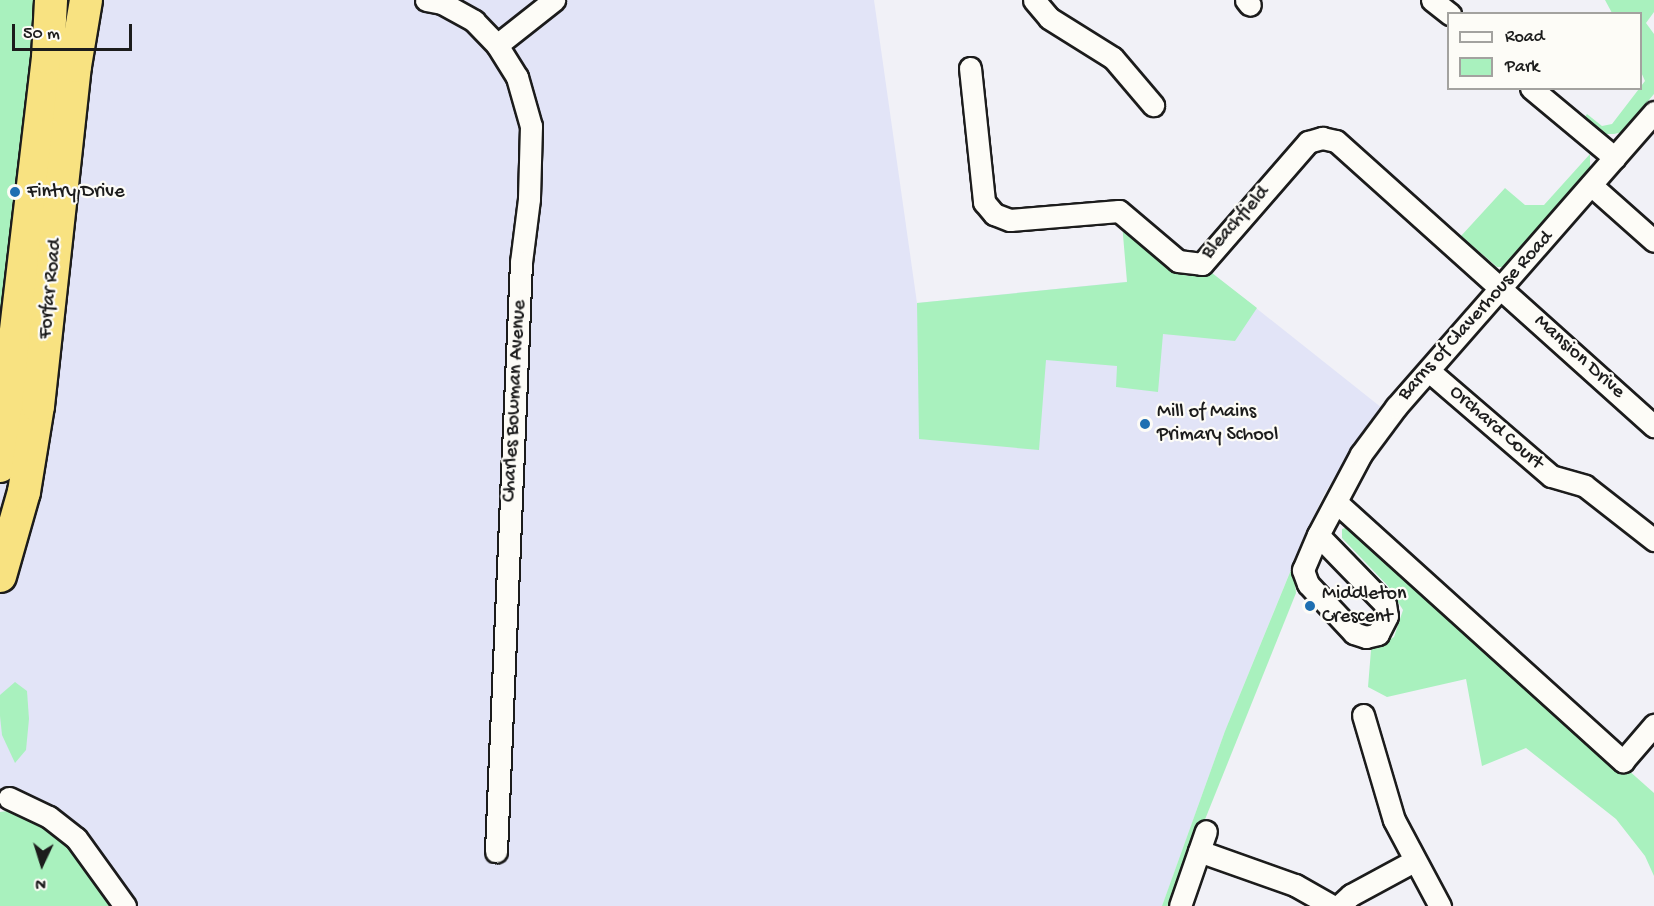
<!DOCTYPE html>
<style>
body{margin:0}
#map{position:relative;width:1654px;height:906px;overflow:hidden;background:#f1f1f7;font-family:"Gochi Hand",sans-serif}
div>[style]{position:absolute}
.built>*{inset:0;background:#e2e4f7}
.green>*{inset:0;background:#a9f1be}
.roads{filter:drop-shadow(2px 0 #1c1c1c) drop-shadow(-2px 0 #1c1c1c) drop-shadow(0 2px #1c1c1c) drop-shadow(0 -2px #1c1c1c)}
.minor>*{height:21px;margin:-10.5px;padding:0 10.5px;transform-origin:10.5px;border-radius:10.5px;background:#fdfcf7}
.highway>*{height:32px;margin:-16px;padding:0 16px;transform-origin:16px;border-radius:16px;background:#f8e281}
.dots>*{width:16px;height:16px;translate:-50% -50%;box-sizing:border-box;border:3px solid #fdfcf7;border-radius:50%}
span{translate:-50% -50%;white-space:nowrap;text-align:center;line-height:1.15;-webkit-text-stroke:4.5px #fdfcf7;paint-order:stroke}
.poi-label{font-size:20px;color:#1c1c1c}
.left{translate:0 -50%;text-align:left}
.street-label{font-size:20px;color:#1c1c1c}
.legend{position:absolute;left:1447px;top:12px;width:195px;height:78px;box-sizing:border-box;background:#fdfcf7;border:2px solid #a3a29f;margin:0;padding:8px 10px;list-style:none;font-size:18px;color:#1c1c1c}
.legend li{display:flex;align-items:center;gap:12px;height:30px}
.legend b{width:30px;border:2px solid #a3a29f}
.north{position:absolute;left:12px;top:834px;width:60px;height:60px;-webkit-text-stroke:4px #fdfcf7;paint-order:stroke;rotate:184deg;font-size:16px;font-weight:700;line-height:24px;text-align:center;color:#1c1c1c}
.north::after{content:'';display:block;margin:auto;width:21px;height:27px;background:#1c1c1c;clip-path:polygon(50% 0,100% 100%,50% 72%,0 100%)}
.scale{position:absolute;left:12px;top:24px;width:120px;height:27px;box-sizing:border-box;border:3px solid #1c1c1c;border-top:0;padding-left:8px;font-size:18px;line-height:21px;white-space:nowrap;color:#1c1c1c;-webkit-text-stroke:4px #fdfcf7;paint-order:stroke}
</style>
<div id="map">
<div class="built">
<div style="clip-path:polygon(80px 0,874px 0,917px 303px,1212px 273px,1382px 408px,1324px 494px,1299px 550px,1225px 731px,1162px 906px,125px 906px,75px 840px,0 799px,0 402px)"></div>
</div>
<div class="green">
<div style="clip-path:polygon(0 0,38px 0,0 399px)"></div>
<div style="clip-path:polygon(1605px 0,1654px 0,1654px 12px,1646px 23px,1654px 34px,1654px 94px,1622px 132px,1614px 134px,1604px 134px,1584px 118px,1587px 114px,1602px 126px,1612px 124px,1645px 81px,1641px 72px,1640px 14px,1612px 13px)"></div>
<div style="clip-path:polygon(1590px 154px,1590px 168px,1506px 267px,1497px 267px,1461px 236px,1505px 188px,1525px 205px,1544px 205px)"></div>
<div style="clip-path:polygon(1122px 223px,1172px 269px,1188px 276px,1212px 273px,1257px 308px,1235px 341px,1163px 334px,1158px 392px,1116px 387px,1117px 366px,1046px 360px,1039px 450px,919px 439px,917px 303px,1127px 282px)"></div>
<div style="clip-path:polygon(1351px 526px,1615px 769px,1627px 769px,1654px 793px,1654px 876px,1645px 856px,1616px 819px,1526px 748px,1482px 766px,1466px 679px,1387px 697px,1368px 687px,1371px 650px,1394px 637px,1403px 610px,1388px 586px,1342px 538px,1342px 529px)"></div>
<div style="clip-path:polygon(1293px 565px,1296px 593px,1206px 817px,1168px 906px,1162px 906px,1225px 731px)"></div>
<div style="clip-path:polygon(15px 682px,27px 691px,29px 719px,26px 750px,15px 763px,2px 735px,0 716px,0 695px)"></div>
<div style="clip-path:polygon(15px 810px,68px 841px,113px 906px,0 906px,0 812px)"></div>
</div>
<div class="roads">
<div class="minor">
<div style="left:426px;top:0;width:16px;rotate:11deg"></div>
<div style="left:442px;top:3px;width:37px;rotate:29deg"></div>
<div style="left:474px;top:21px;width:33px;rotate:46deg"></div>
<div style="left:497px;top:45px;width:38px;rotate:58deg"></div>
<div style="left:517px;top:77px;width:51px;rotate:74.1deg"></div>
<div style="left:531px;top:126px;width:73px;rotate:91.6deg"></div>
<div style="left:529px;top:199px;width:64px;rotate:97.2deg"></div>
<div style="left:521px;top:262px;width:590px;rotate:92.43deg"></div>
<div style="left:1034px;top:0;width:23px;rotate:50deg"></div>
<div style="left:1049px;top:18px;width:75px;rotate:32deg"></div>
<div style="left:1113px;top:58px;width:62px;rotate:49.6deg"></div>
<div style="left:1246px;top:0;width:6px;rotate:51deg"></div>
<div style="left:1432px;top:0;width:23px;rotate:38deg"></div>
<div style="left:497px;top:45px;width:73px;rotate:-38.3deg"></div>
<div style="left:970px;top:68px;width:135px;rotate:84deg"></div>
<div style="left:984px;top:202px;width:16px;rotate:50deg"></div>
<div style="left:994px;top:214px;width:17px;rotate:21deg"></div>
<div style="left:1010px;top:220px;width:109px;rotate:-4.7deg"></div>
<div style="left:1119px;top:211px;width:77px;rotate:40.3deg"></div>
<div style="left:1178px;top:261px;width:24px;rotate:7deg"></div>
<div style="left:1202px;top:264px;width:162px;rotate:-49deg"></div>
<div style="left:1308px;top:142px;width:15px;rotate:-16deg"></div>
<div style="left:1322px;top:138px;width:14px;rotate:12deg"></div>
<div style="left:1336px;top:141px;width:427px;rotate:41.9deg"></div>
<div style="left:1531px;top:88px;width:109px;rotate:39.8deg"></div>
<div style="left:1591px;top:185px;width:84px;rotate:41.6deg"></div>
<div style="left:1429px;top:371px;width:161px;rotate:40.7deg"></div>
<div style="left:1551px;top:476px;width:35px;rotate:16deg"></div>
<div style="left:1585px;top:486px;width:88px;rotate:38deg"></div>
<div style="left:1336px;top:502px;width:387px;rotate:42.1deg"></div>
<div style="left:1623px;top:761px;width:48px;rotate:-49.3deg"></div>
<div style="left:1318px;top:535px;width:96px;rotate:45.8deg"></div>
<div style="left:1385px;top:604px;width:12px;rotate:81deg"></div>
<div style="left:1387px;top:616px;width:20px;rotate:117deg"></div>
<div style="left:1378px;top:634px;width:12px;rotate:166deg"></div>
<div style="left:1366px;top:637px;width:13px;rotate:-162deg"></div>
<div style="left:1354px;top:633px;width:67px;rotate:-133.2deg"></div>
<div style="left:1308px;top:584px;width:15px;rotate:-110deg"></div>
<div style="left:1303px;top:570px;width:38px;rotate:-67deg"></div>
<div style="left:1318px;top:535px;width:92px;rotate:-62deg"></div>
<div style="left:1361px;top:454px;width:59px;rotate:-53.3deg"></div>
<div style="left:1396px;top:407px;width:392px;rotate:-48.8deg"></div>
<div style="left:1363px;top:715px;width:109px;rotate:73.6deg"></div>
<div style="left:1394px;top:820px;width:98px;rotate:61.9deg"></div>
<div style="left:9px;top:798px;width:44px;rotate:25.4deg"></div>
<div style="left:49px;top:817px;width:34px;rotate:38deg"></div>
<div style="left:76px;top:838px;width:84px;rotate:54.2deg"></div>
<div style="left:1199px;top:851px;width:102px;rotate:19.5deg"></div>
<div style="left:1295px;top:885px;width:43px;rotate:29.6deg"></div>
<div style="left:1180px;top:906px;width:79px;rotate:-70.9deg"></div>
<div style="left:1339px;top:906px;width:16px;rotate:-43deg"></div>
<div style="left:1351px;top:895px;width:72px;rotate:-28.4deg"></div>
</div>
<div class="highway">
<div style="left:0;top:466px;width:411px;rotate:-83.3deg"></div>
<div style="left:48px;top:58px;width:58px;rotate:-87deg"></div>
<div style="left:0;top:576px;width:87px;rotate:-74.1deg"></div>
<div style="left:24px;top:492px;width:87px;rotate:-80.8deg"></div>
<div style="left:38px;top:406px;width:342px;rotate:-83.8deg"></div>
<div style="left:75px;top:66px;width:67px;rotate:-80.5deg"></div>
</div>
</div>
<div class="dots">
<div style="left:15px;top:192px;background:#1f6fb2"></div>
<div style="left:1145px;top:424px;background:#1f6fb2"></div>
<div style="left:1310px;top:606px;background:#1f6fb2"></div>
</div>
<div class="poi-label">
<span class="left" style="left:27px;top:192px">Fintry Drive</span>
<span class="left" style="left:1157px;top:424px">Mill of Mains<br>Primary School</span>
<span class="left" style="left:1322px;top:606px">Middleton<br>Crescent</span>
</div>
<div class="street-label">
<span style="left:1236px;top:223px;rotate:-48deg">Bleachfield</span>
<span style="left:51px;top:289px;rotate:-84deg">Forfar Road</span>
<span style="left:1476px;top:316px;rotate:-48deg">Barns of Claverhouse Road</span>
<span style="left:1579px;top:357px;rotate:42deg">Mansion Drive</span>
<span style="left:515px;top:401px;rotate:-87deg">Charles Bowman Avenue</span>
<span style="left:1496px;top:428px;rotate:41deg">Orchard Court</span>
</div>
<ul class="legend">
<li><b style="height:8px;background:#fdfcf7"></b>Road</li>
<li><b style="height:16px;background:#a9f1be"></b>Park</li>
</ul>
<div class="north">N</div>
<div class="scale">50 m</div>
</div>
